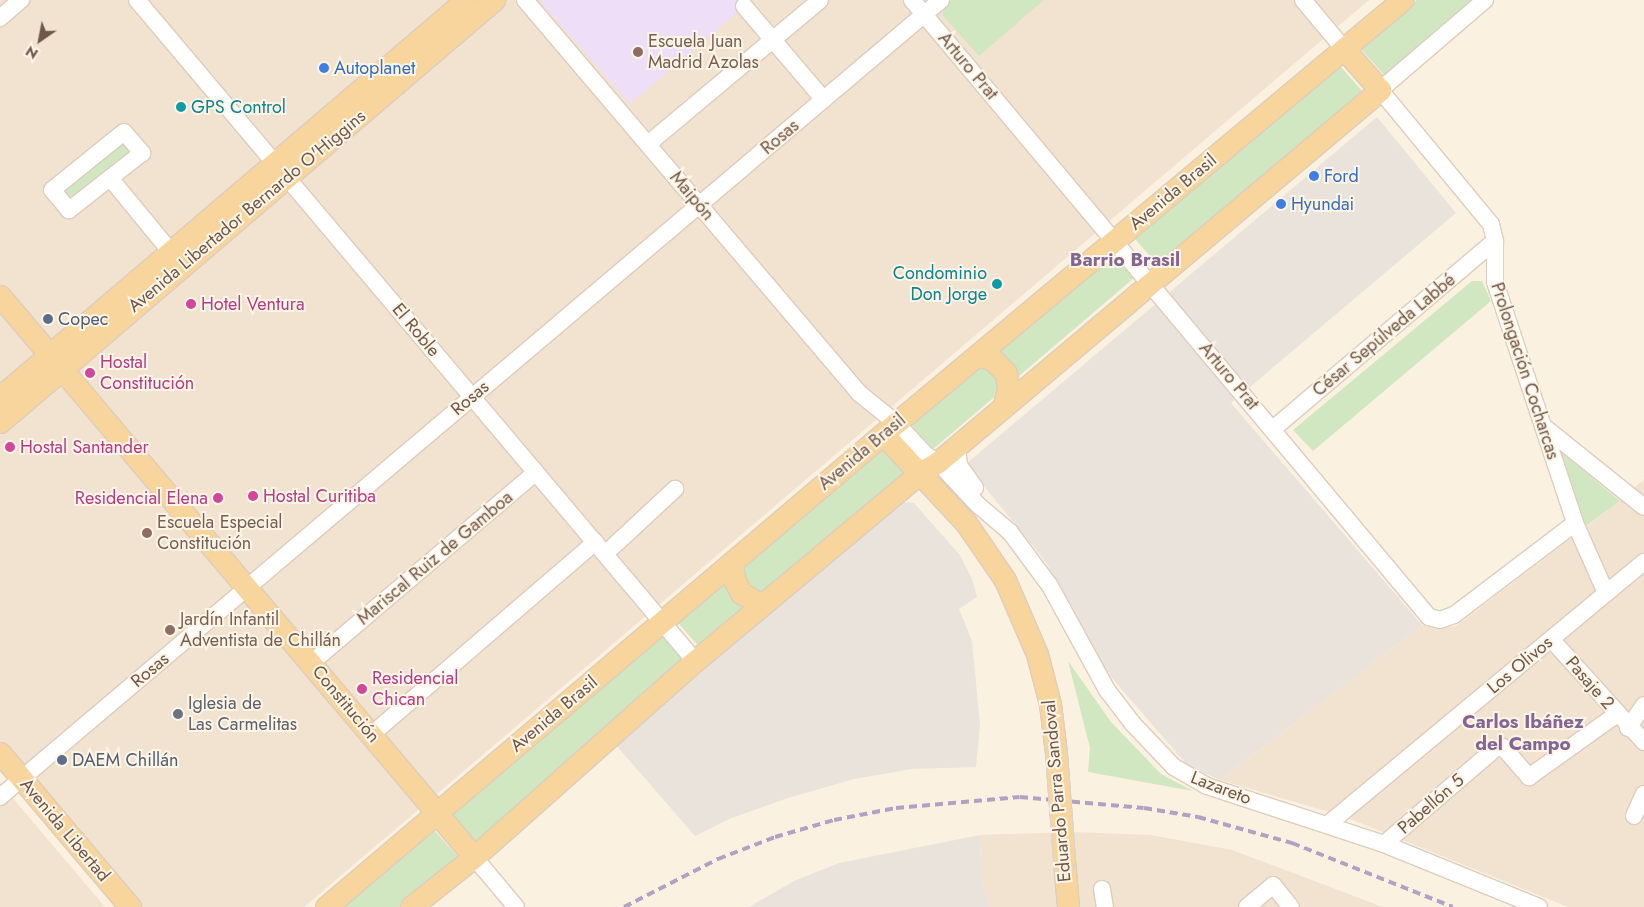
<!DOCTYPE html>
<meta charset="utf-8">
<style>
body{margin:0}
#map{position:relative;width:1644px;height:907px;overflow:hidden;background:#fbf1e1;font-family:Jost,sans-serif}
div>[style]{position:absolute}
.residential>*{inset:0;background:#f2e2d0}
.industrial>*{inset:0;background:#e9e3dc}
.education>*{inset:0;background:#eedef7}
.green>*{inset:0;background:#d0e7c1}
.roads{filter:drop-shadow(1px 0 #decdbd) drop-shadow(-1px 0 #decdbd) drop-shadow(0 1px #decdbd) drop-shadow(0 -1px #decdbd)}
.minor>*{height:16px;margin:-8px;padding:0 8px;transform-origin:8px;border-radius:8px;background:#fff}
.major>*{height:21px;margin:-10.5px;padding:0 10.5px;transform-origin:10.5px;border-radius:10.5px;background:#f7d59c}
.rail>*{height:4px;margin-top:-2px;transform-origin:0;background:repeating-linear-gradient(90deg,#b3a1c3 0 8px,transparent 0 13px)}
.bridges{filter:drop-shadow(1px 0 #dad3d0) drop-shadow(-1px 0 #dad3d0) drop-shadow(0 1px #dad3d0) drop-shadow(0 -1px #dad3d0)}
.major-bridge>*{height:21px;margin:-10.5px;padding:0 10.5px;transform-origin:10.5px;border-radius:10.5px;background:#f7d59c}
.dots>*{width:14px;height:14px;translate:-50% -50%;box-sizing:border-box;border:2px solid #fef5e7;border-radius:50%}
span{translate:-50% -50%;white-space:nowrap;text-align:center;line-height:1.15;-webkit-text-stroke:4px #fef5e7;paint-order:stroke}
.education-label{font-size:18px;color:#785e54}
.left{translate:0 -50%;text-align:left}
.street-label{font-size:18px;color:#705749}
.shop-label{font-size:18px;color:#366cbe}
.culture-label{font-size:18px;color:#0d838f}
.right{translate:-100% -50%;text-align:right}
.hotel-label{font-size:18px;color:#b23c85}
.service-label{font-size:18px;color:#4e5e75}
.worship-label{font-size:18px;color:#5b616d}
.neighbourhood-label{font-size:19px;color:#846594;font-weight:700}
.north{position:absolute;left:15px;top:15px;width:50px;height:50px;-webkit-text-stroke:4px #fef5e7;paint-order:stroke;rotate:213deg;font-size:14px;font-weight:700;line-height:20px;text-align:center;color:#705749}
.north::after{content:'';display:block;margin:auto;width:18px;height:22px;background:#705749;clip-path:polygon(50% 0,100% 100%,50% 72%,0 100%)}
</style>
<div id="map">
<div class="residential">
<div style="clip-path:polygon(0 0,1369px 0,304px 907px,136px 907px,0 745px)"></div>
<div style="clip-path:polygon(1644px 479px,1644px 907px,1568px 907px,1343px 816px,1220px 780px,1422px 625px,1437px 629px,1456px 626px,1620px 501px)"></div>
<div style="clip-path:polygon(0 783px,105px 907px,0 907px)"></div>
<div style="clip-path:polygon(1071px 832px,1151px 835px,1232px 850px,1383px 907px,990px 907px,981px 876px,980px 835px)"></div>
</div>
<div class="industrial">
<div style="clip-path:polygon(1377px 117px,1456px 213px,1231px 403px,1422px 625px,1220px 780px,1188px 766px,1105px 670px,1046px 562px,966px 464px)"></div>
<div style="clip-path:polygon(902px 502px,914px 503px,960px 555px,972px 579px,977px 597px,959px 609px,972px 641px,980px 725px,976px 767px,912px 769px,854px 779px,788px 798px,729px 819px,695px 836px,615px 744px)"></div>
<div style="clip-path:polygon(980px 835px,981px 876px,990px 907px,749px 907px,794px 881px,839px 863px)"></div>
</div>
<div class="education">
<div style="clip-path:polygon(539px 0,752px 0,630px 104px)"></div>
</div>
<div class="green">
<div style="clip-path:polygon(952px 0,1044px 0,979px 56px,943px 16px,943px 7px)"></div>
<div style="clip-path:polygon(1417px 0,1475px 0,1386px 77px,1359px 47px)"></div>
<div style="clip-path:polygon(1340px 66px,1363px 92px,1157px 264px,1135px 239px)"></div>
<div style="clip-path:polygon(123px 136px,137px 153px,70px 207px,56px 191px)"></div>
<div style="clip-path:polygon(1109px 249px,1134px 278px,932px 450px,907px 421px)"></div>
<div style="clip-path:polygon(1472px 281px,1482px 281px,1491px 301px,1313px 451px,1293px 430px)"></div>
<div style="clip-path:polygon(880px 445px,906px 473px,699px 647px,675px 619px)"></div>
<div style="clip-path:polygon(1560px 451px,1620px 501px,1583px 528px)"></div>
<div style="clip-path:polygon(662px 631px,686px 658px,475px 843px,449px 812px)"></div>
<div style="clip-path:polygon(1068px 661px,1111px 722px,1161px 774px,1193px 791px,1088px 772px,1090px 748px)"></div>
<div style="clip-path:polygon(435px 831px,459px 858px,400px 907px,341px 907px)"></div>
</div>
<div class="roads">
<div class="minor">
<div style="left:137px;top:0;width:865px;rotate:49.83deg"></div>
<div style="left:525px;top:0;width:516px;rotate:49.64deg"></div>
<div style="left:859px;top:393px;width:48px;rotate:39deg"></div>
<div style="left:896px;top:423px;width:44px;rotate:46.8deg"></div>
<div style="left:926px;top:455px;width:14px;rotate:30deg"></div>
<div style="left:938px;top:462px;width:57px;rotate:47.1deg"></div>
<div style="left:977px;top:504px;width:43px;rotate:40.3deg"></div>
<div style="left:1010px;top:532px;width:67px;rotate:53.5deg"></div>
<div style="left:1050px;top:586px;width:119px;rotate:61.3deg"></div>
<div style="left:1107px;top:690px;width:43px;rotate:52.6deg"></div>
<div style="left:1133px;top:724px;width:59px;rotate:46.4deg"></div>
<div style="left:1174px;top:767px;width:38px;rotate:30deg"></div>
<div style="left:1207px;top:786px;width:186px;rotate:18.1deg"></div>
<div style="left:1384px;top:844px;width:167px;rotate:22.1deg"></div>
<div style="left:912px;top:0;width:805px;rotate:50.04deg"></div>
<div style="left:1429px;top:617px;width:11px;rotate:15deg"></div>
<div style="left:1440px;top:620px;width:15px;rotate:-20deg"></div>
<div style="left:1454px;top:615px;width:152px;rotate:-37.2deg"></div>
<div style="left:1303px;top:0;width:64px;rotate:50.1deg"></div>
<div style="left:1485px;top:0;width:138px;rotate:139.4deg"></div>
<div style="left:1380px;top:90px;width:174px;rotate:50.4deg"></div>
<div style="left:1491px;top:224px;width:17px;rotate:77deg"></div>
<div style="left:1495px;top:241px;width:41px;rotate:90deg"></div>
<div style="left:1495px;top:282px;width:254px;rotate:71.6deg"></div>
<div style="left:1575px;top:523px;width:77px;rotate:66.1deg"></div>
<div style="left:744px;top:6px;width:123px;rotate:49.6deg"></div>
<div style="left:0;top:18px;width:28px;rotate:-41deg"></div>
<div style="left:124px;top:132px;width:28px;rotate:49deg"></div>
<div style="left:142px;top:153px;width:93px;rotate:142deg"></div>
<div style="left:69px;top:210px;width:26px;rotate:-130deg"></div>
<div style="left:52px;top:190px;width:92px;rotate:-38.9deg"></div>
<div style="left:648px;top:144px;width:224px;rotate:-39.9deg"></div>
<div style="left:110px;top:178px;width:96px;rotate:50.5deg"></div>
<div style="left:1543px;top:426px;width:129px;rotate:38.7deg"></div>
<div style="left:1273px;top:429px;width:291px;rotate:-40.3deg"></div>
<div style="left:957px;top:446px;width:19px;rotate:84deg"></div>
<div style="left:959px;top:465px;width:28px;rotate:55deg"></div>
<div style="left:605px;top:554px;width:96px;rotate:-42.9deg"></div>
<div style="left:1551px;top:639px;width:139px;rotate:47.9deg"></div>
<div style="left:311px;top:663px;width:295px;rotate:-40.3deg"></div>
<div style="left:1628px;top:728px;width:28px;rotate:-55deg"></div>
<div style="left:371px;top:735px;width:296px;rotate:-40.7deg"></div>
<div style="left:0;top:797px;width:1233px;rotate:-40.26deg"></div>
<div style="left:1634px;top:816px;width:24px;rotate:-66deg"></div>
<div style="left:1327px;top:825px;width:412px;rotate:-39.7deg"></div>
<div style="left:1384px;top:844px;width:148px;rotate:-40.6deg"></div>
<div style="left:1496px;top:748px;width:7px;rotate:-8deg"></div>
<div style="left:1503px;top:747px;width:40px;rotate:49deg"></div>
<div style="left:1529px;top:777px;width:108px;rotate:-35.6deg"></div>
<div style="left:474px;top:857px;width:65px;rotate:50deg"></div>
<div style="left:1102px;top:889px;width:18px;rotate:81deg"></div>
<div style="left:1247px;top:907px;width:34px;rotate:-40deg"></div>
<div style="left:1273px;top:885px;width:28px;rotate:51deg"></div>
</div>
<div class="major">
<div style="left:0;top:296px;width:734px;rotate:49.8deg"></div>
<div style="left:978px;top:355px;width:16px;rotate:18deg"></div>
<div style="left:993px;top:360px;width:18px;rotate:45deg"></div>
<div style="left:1006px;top:373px;width:17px;rotate:83deg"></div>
<div style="left:1008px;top:390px;width:18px;rotate:106deg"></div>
<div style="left:0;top:397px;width:612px;rotate:-40.43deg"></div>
<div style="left:0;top:422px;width:650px;rotate:-40.51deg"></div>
<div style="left:883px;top:434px;width:122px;rotate:47deg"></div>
<div style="left:966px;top:523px;width:69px;rotate:55.6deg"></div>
<div style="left:1005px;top:580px;width:81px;rotate:66.6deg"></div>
<div style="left:1037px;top:654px;width:52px;rotate:75.4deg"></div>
<div style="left:1050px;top:704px;width:49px;rotate:83deg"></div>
<div style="left:732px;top:563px;width:16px;rotate:83deg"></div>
<div style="left:734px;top:579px;width:16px;rotate:63deg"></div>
<div style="left:741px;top:593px;width:24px;rotate:30deg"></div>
<div style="left:0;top:753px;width:202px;rotate:49.8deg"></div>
<div style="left:1064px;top:860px;width:47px;rotate:85.1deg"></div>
<div style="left:326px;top:907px;width:748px;rotate:-40.34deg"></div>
<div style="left:896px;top:423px;width:660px;rotate:-39.89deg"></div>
<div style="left:411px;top:907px;width:80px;rotate:-38.4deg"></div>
<div style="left:474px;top:857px;width:295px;rotate:-41.6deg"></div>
<div style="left:695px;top:661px;width:295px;rotate:-39.9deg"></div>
<div style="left:921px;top:472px;width:20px;rotate:-30deg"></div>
<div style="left:938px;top:462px;width:578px;rotate:-40.08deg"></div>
<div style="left:1380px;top:90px;width:55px;rotate:-131.3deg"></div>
</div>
</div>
<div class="rail">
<div style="left:624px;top:907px;width:106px;rotate:-27.1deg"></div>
<div style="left:718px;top:859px;width:61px;rotate:-21.1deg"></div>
<div style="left:775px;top:837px;width:61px;rotate:-16.1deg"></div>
<div style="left:834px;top:820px;width:63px;rotate:-11deg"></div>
<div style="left:896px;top:808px;width:124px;rotate:-5.1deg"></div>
<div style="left:1020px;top:797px;width:124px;rotate:5.1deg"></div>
<div style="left:1144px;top:808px;width:55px;rotate:9.5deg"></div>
<div style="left:1198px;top:817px;width:98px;rotate:15.5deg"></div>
<div style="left:1292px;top:843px;width:173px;rotate:21.7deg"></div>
</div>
<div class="bridges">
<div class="major-bridge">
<div style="left:1056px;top:753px;width:107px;rotate:85.7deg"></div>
</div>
</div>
<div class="dots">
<div style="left:638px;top:52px;background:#8d6e63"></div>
<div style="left:324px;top:68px;background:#3f7fe0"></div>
<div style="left:181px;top:107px;background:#0f9aa8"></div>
<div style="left:1314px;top:176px;background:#3f7fe0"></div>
<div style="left:1281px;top:204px;background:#3f7fe0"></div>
<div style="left:997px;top:284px;background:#0f9aa8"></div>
<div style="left:191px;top:304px;background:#d1479c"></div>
<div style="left:48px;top:319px;background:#5c6f8a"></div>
<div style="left:90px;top:373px;background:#d1479c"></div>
<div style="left:10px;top:447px;background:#d1479c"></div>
<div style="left:253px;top:496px;background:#d1479c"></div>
<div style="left:218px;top:498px;background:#d1479c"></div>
<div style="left:147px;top:533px;background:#8d6e63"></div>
<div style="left:170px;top:630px;background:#8d6e63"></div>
<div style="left:362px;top:689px;background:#d1479c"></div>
<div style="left:178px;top:714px;background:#6b7280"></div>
<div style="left:62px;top:760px;background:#5c6f8a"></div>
</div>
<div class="education-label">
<span class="left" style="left:648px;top:52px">Escuela Juan<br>Madrid Azolas</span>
<span class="left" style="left:157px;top:533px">Escuela Especial<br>Constitución</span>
<span class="left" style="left:180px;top:630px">Jardín Infantil<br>Adventista de Chillán</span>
</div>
<div class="street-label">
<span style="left:968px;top:66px;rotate:50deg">Arturo Prat</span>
<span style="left:780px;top:137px;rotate:-40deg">Rosas</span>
<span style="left:1173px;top:192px;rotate:-40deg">Avenida Brasil</span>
<span style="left:692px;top:196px;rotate:50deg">Maipón</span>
<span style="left:247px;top:211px;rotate:-40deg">Avenida Libertador Bernardo O'Higgins</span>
<span style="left:416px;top:330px;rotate:50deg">El Roble</span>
<span style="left:1384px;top:335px;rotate:-40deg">César Sepúlveda Labbé</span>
<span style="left:1525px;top:371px;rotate:72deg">Prolongación Cocharcas</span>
<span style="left:1229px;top:376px;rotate:50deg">Arturo Prat</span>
<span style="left:470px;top:398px;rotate:-40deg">Rosas</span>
<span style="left:862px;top:452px;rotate:-40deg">Avenida Brasil</span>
<span style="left:435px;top:558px;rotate:-40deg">Mariscal Ruiz de Gamboa</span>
<span style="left:1520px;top:665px;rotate:-40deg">Los Olivos</span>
<span style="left:150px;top:670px;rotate:-40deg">Rosas</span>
<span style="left:1590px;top:683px;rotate:49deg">Pasaje 2</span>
<span style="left:346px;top:704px;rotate:50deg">Constitución</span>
<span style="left:554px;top:714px;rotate:-40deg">Avenida Brasil</span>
<span style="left:1221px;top:788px;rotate:21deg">Lazareto</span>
<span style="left:1057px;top:791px;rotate:-95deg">Eduardo Parra Sandoval</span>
<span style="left:1431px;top:804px;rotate:-41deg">Pabellón 5</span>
<span style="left:65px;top:830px;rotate:50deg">Avenida Libertad</span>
</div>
<div class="shop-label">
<span class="left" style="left:334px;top:68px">Autoplanet</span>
<span class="left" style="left:1324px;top:176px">Ford</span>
<span class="left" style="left:1291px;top:204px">Hyundai</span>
</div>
<div class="culture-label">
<span class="left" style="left:191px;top:107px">GPS Control</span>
<span class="right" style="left:987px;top:284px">Condominio<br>Don Jorge</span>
</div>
<div class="hotel-label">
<span class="left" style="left:201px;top:304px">Hotel Ventura</span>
<span class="left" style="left:100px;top:373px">Hostal<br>Constitución</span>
<span class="left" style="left:20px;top:447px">Hostal Santander</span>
<span class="left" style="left:263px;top:496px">Hostal Curitiba</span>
<span class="right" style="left:208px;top:498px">Residencial Elena</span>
<span class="left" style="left:372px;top:689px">Residencial<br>Chican</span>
</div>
<div class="service-label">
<span class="left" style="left:58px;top:319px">Copec</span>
<span class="left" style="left:72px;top:760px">DAEM Chillán</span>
</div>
<div class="worship-label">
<span class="left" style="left:188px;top:714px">Iglesia de<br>Las Carmelitas</span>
</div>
<div class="neighbourhood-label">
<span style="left:1125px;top:260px">Barrio Brasil</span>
<span style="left:1523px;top:733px">Carlos Ibáñez<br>del Campo</span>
</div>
<div class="north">N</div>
</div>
